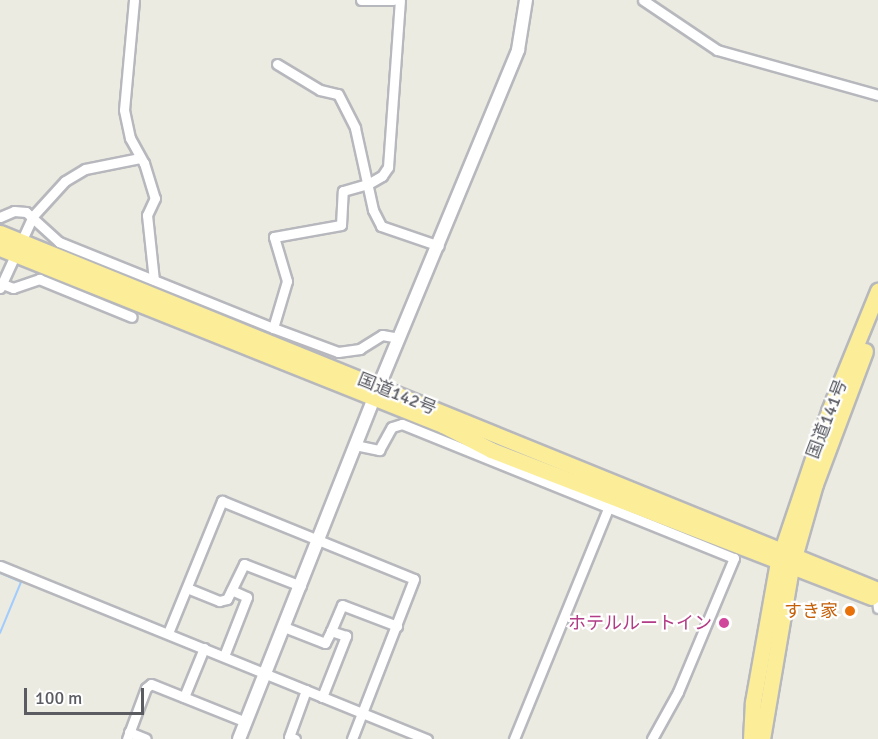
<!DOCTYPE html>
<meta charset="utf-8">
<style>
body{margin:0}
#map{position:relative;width:878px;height:739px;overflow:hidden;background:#ecebe1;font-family:Signika,"Noto Sans JP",sans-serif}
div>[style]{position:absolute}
.stream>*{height:2px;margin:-1px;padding:0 1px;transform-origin:1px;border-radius:1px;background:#a1ccfd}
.roads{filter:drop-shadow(2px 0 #b7b8bd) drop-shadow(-2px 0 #b7b8bd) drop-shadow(0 2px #b7b8bd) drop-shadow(0 -2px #b7b8bd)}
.minor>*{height:9px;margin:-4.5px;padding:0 4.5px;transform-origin:4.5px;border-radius:4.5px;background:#fff}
.tertiary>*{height:12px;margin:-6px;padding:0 6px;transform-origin:6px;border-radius:6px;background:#fff}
.trunk>*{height:15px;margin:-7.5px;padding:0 7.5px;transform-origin:7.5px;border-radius:7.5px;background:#fcee98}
.dots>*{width:16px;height:16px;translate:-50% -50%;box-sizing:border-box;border:3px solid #fff;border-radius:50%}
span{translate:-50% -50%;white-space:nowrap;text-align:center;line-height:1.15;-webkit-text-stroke:4.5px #fff;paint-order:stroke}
.street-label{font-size:18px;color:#5a5c62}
.food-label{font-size:18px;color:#c56008}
.right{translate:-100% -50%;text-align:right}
.hotel-label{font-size:18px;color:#b23c85}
.scale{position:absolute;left:24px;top:688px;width:120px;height:27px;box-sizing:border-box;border:3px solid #5a5c62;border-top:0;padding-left:8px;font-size:18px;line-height:21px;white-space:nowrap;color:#5a5c62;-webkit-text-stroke:4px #fff;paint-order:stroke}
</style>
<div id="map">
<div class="stream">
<div style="left:0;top:573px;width:23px;rotate:23deg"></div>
<div style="left:21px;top:582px;width:55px;rotate:112.4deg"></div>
</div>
<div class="roads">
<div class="minor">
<div style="left:134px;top:0;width:110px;rotate:95.2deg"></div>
<div style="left:124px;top:110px;width:29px;rotate:78deg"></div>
<div style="left:130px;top:138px;width:29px;rotate:61deg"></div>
<div style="left:144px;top:163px;width:37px;rotate:73deg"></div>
<div style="left:155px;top:198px;width:19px;rotate:115deg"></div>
<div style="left:147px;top:215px;width:65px;rotate:83.9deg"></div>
<div style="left:361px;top:0;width:32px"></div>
<div style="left:643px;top:0;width:89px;rotate:34deg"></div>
<div style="left:717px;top:50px;width:167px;rotate:15.6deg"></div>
<div style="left:277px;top:64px;width:50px;rotate:31.2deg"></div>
<div style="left:320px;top:90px;width:18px;rotate:13deg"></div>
<div style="left:338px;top:94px;width:38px;rotate:63deg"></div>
<div style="left:355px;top:128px;width:84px;rotate:77.6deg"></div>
<div style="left:373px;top:210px;width:18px;rotate:63deg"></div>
<div style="left:381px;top:226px;width:61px;rotate:19deg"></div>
<div style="left:0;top:217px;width:15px;rotate:-23deg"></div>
<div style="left:14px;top:211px;width:12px;rotate:5deg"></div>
<div style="left:26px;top:212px;width:45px;rotate:42.3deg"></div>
<div style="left:59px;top:242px;width:231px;rotate:21.9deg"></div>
<div style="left:0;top:283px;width:14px;rotate:21deg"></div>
<div style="left:13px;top:288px;width:28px;rotate:-19deg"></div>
<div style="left:39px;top:279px;width:100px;rotate:22.2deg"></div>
<div style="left:0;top:288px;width:79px;rotate:-65.4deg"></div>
<div style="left:33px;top:216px;width:47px;rotate:-47.6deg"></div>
<div style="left:65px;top:181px;width:23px;rotate:-31deg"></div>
<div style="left:85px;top:169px;width:56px;rotate:-11.3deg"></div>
<div style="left:399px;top:338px;width:17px;rotate:-170deg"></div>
<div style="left:382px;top:335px;width:26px;rotate:148deg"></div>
<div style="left:360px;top:349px;width:22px;rotate:172deg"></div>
<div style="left:338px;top:352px;width:69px;rotate:-159.7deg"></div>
<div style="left:273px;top:328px;width:49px;rotate:-73.4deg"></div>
<div style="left:287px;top:281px;width:46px;rotate:-106.5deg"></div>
<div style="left:274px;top:237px;width:68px;rotate:-10.2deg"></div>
<div style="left:341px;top:225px;width:34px;rotate:-87deg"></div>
<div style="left:343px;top:191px;width:26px;rotate:-16deg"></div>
<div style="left:368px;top:184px;width:16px;rotate:-30deg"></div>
<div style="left:382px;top:176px;width:11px;rotate:-56deg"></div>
<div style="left:388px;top:167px;width:167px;rotate:-85.9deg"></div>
<div style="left:355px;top:445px;width:25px;rotate:12deg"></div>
<div style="left:379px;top:450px;width:26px;rotate:-61deg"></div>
<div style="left:392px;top:427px;width:10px;rotate:-17deg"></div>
<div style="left:402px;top:424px;width:358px;rotate:22deg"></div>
<div style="left:734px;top:558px;width:145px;rotate:112.7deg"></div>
<div style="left:678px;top:692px;width:54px;rotate:119deg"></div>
<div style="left:0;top:566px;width:461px;rotate:22.1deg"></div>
<div style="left:187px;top:588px;width:35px;rotate:22deg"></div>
<div style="left:219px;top:601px;width:8px;rotate:-14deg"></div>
<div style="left:227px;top:599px;width:39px;rotate:-64deg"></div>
<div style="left:244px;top:564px;width:61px;rotate:21.1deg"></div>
<div style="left:877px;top:599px;width:9px;rotate:84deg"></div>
<div style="left:284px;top:627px;width:44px;rotate:21.3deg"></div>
<div style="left:325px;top:643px;width:13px;rotate:-63deg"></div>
<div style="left:168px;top:633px;width:143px;rotate:-67.8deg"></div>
<div style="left:222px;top:501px;width:207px;rotate:22.1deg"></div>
<div style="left:414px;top:579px;width:172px;rotate:111.2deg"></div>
<div style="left:224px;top:656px;width:63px;rotate:-68.7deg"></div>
<div style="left:247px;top:597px;width:17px;rotate:-156deg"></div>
<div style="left:184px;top:697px;width:53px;rotate:-67.8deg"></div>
<div style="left:322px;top:697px;width:66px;rotate:-68.5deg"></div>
<div style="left:346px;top:636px;width:16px;rotate:-162deg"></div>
<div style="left:331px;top:631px;width:28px;rotate:-67deg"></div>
<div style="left:342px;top:605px;width:59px;rotate:20.9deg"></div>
<div style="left:129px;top:732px;width:18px;rotate:22deg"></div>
<div style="left:127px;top:739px;width:54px;rotate:-69.6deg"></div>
<div style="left:146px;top:688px;width:6px;rotate:-39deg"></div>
<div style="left:151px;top:684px;width:102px;rotate:21.8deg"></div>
<div style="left:295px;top:739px;width:6px;rotate:-162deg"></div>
<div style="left:289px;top:737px;width:50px;rotate:-70.1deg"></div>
<div style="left:514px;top:739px;width:254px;rotate:-67.8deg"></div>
</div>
<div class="tertiary">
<div style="left:239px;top:739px;width:367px;rotate:-68.4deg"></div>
<div style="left:374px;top:398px;width:377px;rotate:-67.5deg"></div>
<div style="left:518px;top:50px;width:51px;rotate:-80.9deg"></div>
</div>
<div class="trunk">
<div style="left:0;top:233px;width:948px;rotate:22.13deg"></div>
<div style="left:0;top:248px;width:477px;rotate:21.8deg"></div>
<div style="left:443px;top:425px;width:54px;rotate:27.5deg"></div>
<div style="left:491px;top:450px;width:408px;rotate:21.1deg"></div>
<div style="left:751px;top:739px;width:37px;rotate:-87deg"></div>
<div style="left:753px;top:702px;width:142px;rotate:-79.9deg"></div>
<div style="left:778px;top:562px;width:159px;rotate:-71.3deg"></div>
<div style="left:829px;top:411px;width:130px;rotate:-67.8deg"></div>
<div style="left:762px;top:739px;width:173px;rotate:-80.4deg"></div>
<div style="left:791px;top:568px;width:87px;rotate:-74.1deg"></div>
<div style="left:815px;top:484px;width:142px;rotate:-69.4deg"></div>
</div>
</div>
<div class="dots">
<div style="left:850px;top:611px;background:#e8710a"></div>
<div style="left:724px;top:623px;background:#d1479c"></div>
</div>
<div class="street-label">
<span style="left:397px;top:394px;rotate:22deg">国道142号</span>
<span style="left:827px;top:419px;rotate:-69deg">国道141号</span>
</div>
<div class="food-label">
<span class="right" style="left:838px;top:611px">すき家</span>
</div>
<div class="hotel-label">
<span class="right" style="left:712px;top:623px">ホテルルートイン</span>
</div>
<div class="scale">100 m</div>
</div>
